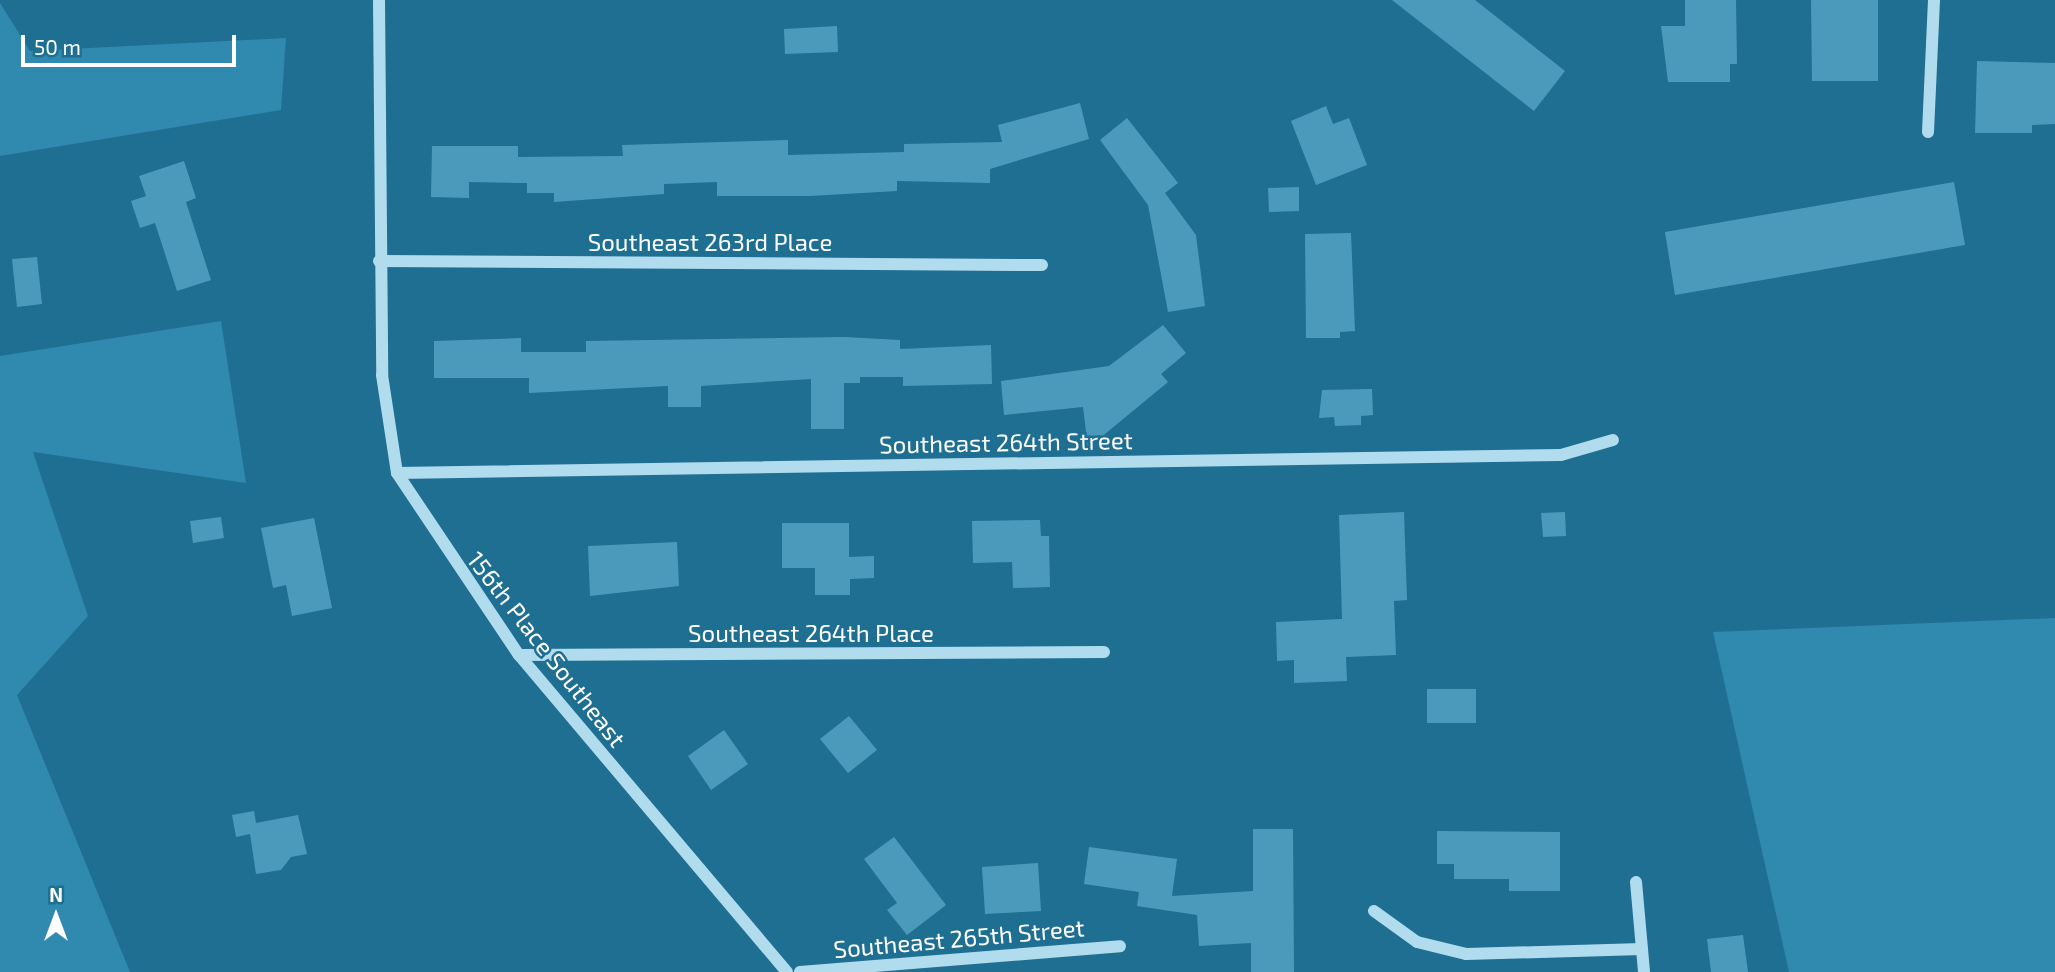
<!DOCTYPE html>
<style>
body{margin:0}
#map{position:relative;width:2055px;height:972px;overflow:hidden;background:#1f6f92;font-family:"Exo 2",sans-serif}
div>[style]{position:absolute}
.green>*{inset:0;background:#3089ae}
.building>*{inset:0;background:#4c9abb}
.minor>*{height:12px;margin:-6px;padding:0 6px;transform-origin:6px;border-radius:6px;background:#b1dcee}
span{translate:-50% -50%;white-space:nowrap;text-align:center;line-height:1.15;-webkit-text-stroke:5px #1f6f92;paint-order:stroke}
.street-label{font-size:24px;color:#fff}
.north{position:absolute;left:21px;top:881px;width:70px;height:70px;-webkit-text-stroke:5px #1f6f92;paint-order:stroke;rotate:0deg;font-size:19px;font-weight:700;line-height:28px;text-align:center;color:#fff}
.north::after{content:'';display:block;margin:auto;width:24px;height:32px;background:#fff;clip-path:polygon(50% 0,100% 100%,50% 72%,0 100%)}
.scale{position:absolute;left:21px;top:35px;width:215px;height:32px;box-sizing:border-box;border:4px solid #fff;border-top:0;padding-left:9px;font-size:21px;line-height:24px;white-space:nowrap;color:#fff;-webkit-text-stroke:5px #1f6f92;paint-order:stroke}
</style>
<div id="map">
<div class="green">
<div style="clip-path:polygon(0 3px,30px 51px,286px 38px,281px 110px,0 156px)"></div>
<div style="clip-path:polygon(221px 321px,246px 483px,33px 452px,88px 616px,17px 695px,130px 972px,0 972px,0 356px)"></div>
<div style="clip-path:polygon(2055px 618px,2055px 972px,1789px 972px,1713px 632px)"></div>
</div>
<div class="building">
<div style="clip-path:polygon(1392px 0,1475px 0,1565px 71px,1534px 111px)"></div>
<div style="clip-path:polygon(1685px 0,1736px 0,1737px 64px,1730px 64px,1730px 82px,1668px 82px,1661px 26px,1685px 26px)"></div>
<div style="clip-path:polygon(1811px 0,1878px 0,1878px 81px,1812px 81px)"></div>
<div style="clip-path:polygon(837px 26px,838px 52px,785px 54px,784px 29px)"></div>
<div style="clip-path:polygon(1977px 61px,2055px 63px,2055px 124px,2032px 125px,2032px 133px,1975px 133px)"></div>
<div style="clip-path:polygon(1080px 103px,1089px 139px,990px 169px,990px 183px,897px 181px,897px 191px,810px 196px,717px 196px,717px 182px,664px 184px,664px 194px,554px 202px,554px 193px,527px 193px,527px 183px,469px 182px,469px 198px,431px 197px,432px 146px,518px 146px,518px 157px,623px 156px,622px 145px,788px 140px,788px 155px,904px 152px,904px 144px,1002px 142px,998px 125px)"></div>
<div style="clip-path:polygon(1326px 106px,1333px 124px,1349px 118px,1367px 165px,1316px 185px,1291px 121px)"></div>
<div style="clip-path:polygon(1127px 118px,1178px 183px,1165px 193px,1196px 235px,1205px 306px,1168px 312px,1148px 205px,1100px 140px)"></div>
<div style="clip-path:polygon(184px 161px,196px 198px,186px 202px,211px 280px,177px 291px,155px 223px,140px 228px,131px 201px,146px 196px,139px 176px)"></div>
<div style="clip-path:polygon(1954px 182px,1965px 245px,1675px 295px,1665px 232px)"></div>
<div style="clip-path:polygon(1299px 187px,1299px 211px,1269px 212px,1268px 188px)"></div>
<div style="clip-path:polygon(1351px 233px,1355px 331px,1340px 332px,1340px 338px,1306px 338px,1305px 234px)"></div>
<div style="clip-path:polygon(37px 257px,42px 304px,17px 307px,12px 259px)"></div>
<div style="clip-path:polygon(1163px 325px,1186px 353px,1161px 374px,1168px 382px,1088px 448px,1083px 407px,1004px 415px,1001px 381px,1109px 366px)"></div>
<div style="clip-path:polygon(844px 337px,900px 340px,900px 349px,991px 345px,992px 384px,903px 386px,903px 377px,860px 377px,860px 383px,844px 383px,844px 429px,811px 429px,811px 379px,701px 386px,701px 407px,668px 407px,668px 386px,529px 393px,529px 378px,434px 378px,434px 341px,521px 338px,521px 352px,586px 352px,586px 341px)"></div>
<div style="clip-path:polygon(1372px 389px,1373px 415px,1361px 416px,1361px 425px,1335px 426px,1334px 417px,1319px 418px,1322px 390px)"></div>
<div style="clip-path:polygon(1404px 512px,1407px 600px,1394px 601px,1396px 655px,1346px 657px,1347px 681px,1294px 683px,1294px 660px,1277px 661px,1276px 622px,1342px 619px,1339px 515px)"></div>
<div style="clip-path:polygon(1565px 512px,1566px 536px,1543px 537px,1541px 513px)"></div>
<div style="clip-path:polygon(221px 517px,224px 538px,193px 543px,190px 521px)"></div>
<div style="clip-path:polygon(314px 518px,332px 608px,292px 616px,286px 585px,273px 588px,261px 528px)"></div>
<div style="clip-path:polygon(1040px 520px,1041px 536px,1049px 536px,1050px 587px,1013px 588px,1012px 562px,973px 563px,972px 521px)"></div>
<div style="clip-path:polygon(782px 523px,849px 523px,849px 557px,874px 556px,874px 578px,850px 579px,850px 595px,815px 595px,815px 568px,782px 568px)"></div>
<div style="clip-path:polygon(677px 542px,679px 586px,590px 596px,588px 546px)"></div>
<div style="clip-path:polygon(1427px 689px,1476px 689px,1476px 723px,1427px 723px)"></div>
<div style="clip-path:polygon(849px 716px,877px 750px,848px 773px,820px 739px)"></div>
<div style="clip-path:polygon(724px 730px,748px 764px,711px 790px,688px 756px)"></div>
<div style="clip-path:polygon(254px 811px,256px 823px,298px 815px,307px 854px,291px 857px,281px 870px,256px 874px,250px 834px,236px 837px,232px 815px)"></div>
<div style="clip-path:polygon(1253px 829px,1293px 829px,1294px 972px,1251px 972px,1251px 943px,1199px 946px,1197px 915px,1137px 906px,1139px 892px,1084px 884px,1089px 847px,1177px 859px,1172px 896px,1253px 891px)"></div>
<div style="clip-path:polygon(1437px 831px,1560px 832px,1560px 891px,1509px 891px,1509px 879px,1454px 879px,1454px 864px,1437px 864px)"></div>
<div style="clip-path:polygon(894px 837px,946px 905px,907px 935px,887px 910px,897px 903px,864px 859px)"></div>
<div style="clip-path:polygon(1038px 863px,1041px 911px,985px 914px,982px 867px)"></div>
<div style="clip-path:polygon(1743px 935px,1748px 972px,1711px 972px,1707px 939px)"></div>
</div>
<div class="minor">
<div style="left:379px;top:0;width:375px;rotate:89.5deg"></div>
<div style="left:382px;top:375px;width:99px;rotate:81.3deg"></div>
<div style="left:397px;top:473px;width:219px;rotate:56.2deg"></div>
<div style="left:519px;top:655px;width:415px;rotate:49.8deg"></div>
<div style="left:1928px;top:132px;width:132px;rotate:-87.4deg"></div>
<div style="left:379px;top:261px;width:663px;rotate:0.35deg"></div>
<div style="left:397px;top:473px;width:1164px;rotate:-0.89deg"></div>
<div style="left:1561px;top:455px;width:54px;rotate:-16.1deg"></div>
<div style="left:519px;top:655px;width:585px;rotate:-0.29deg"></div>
<div style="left:1636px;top:882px;width:90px;rotate:84.9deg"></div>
<div style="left:1374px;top:911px;width:53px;rotate:35.8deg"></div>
<div style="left:1417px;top:942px;width:50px;rotate:13.8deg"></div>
<div style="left:1466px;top:954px;width:176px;rotate:-1.6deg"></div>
<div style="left:800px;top:972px;width:321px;rotate:-4.6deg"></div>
</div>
<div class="street-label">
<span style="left:710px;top:242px">Southeast 263rd Place</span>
<span style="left:1006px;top:442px;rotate:-1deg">Southeast 264th Street</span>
<span style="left:811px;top:633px">Southeast 264th Place</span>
<span style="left:547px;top:649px;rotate:52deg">156th Place Southeast</span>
<span style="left:959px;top:938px;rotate:-5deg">Southeast 265th Street</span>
</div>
<div class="north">N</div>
<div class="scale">50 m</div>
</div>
